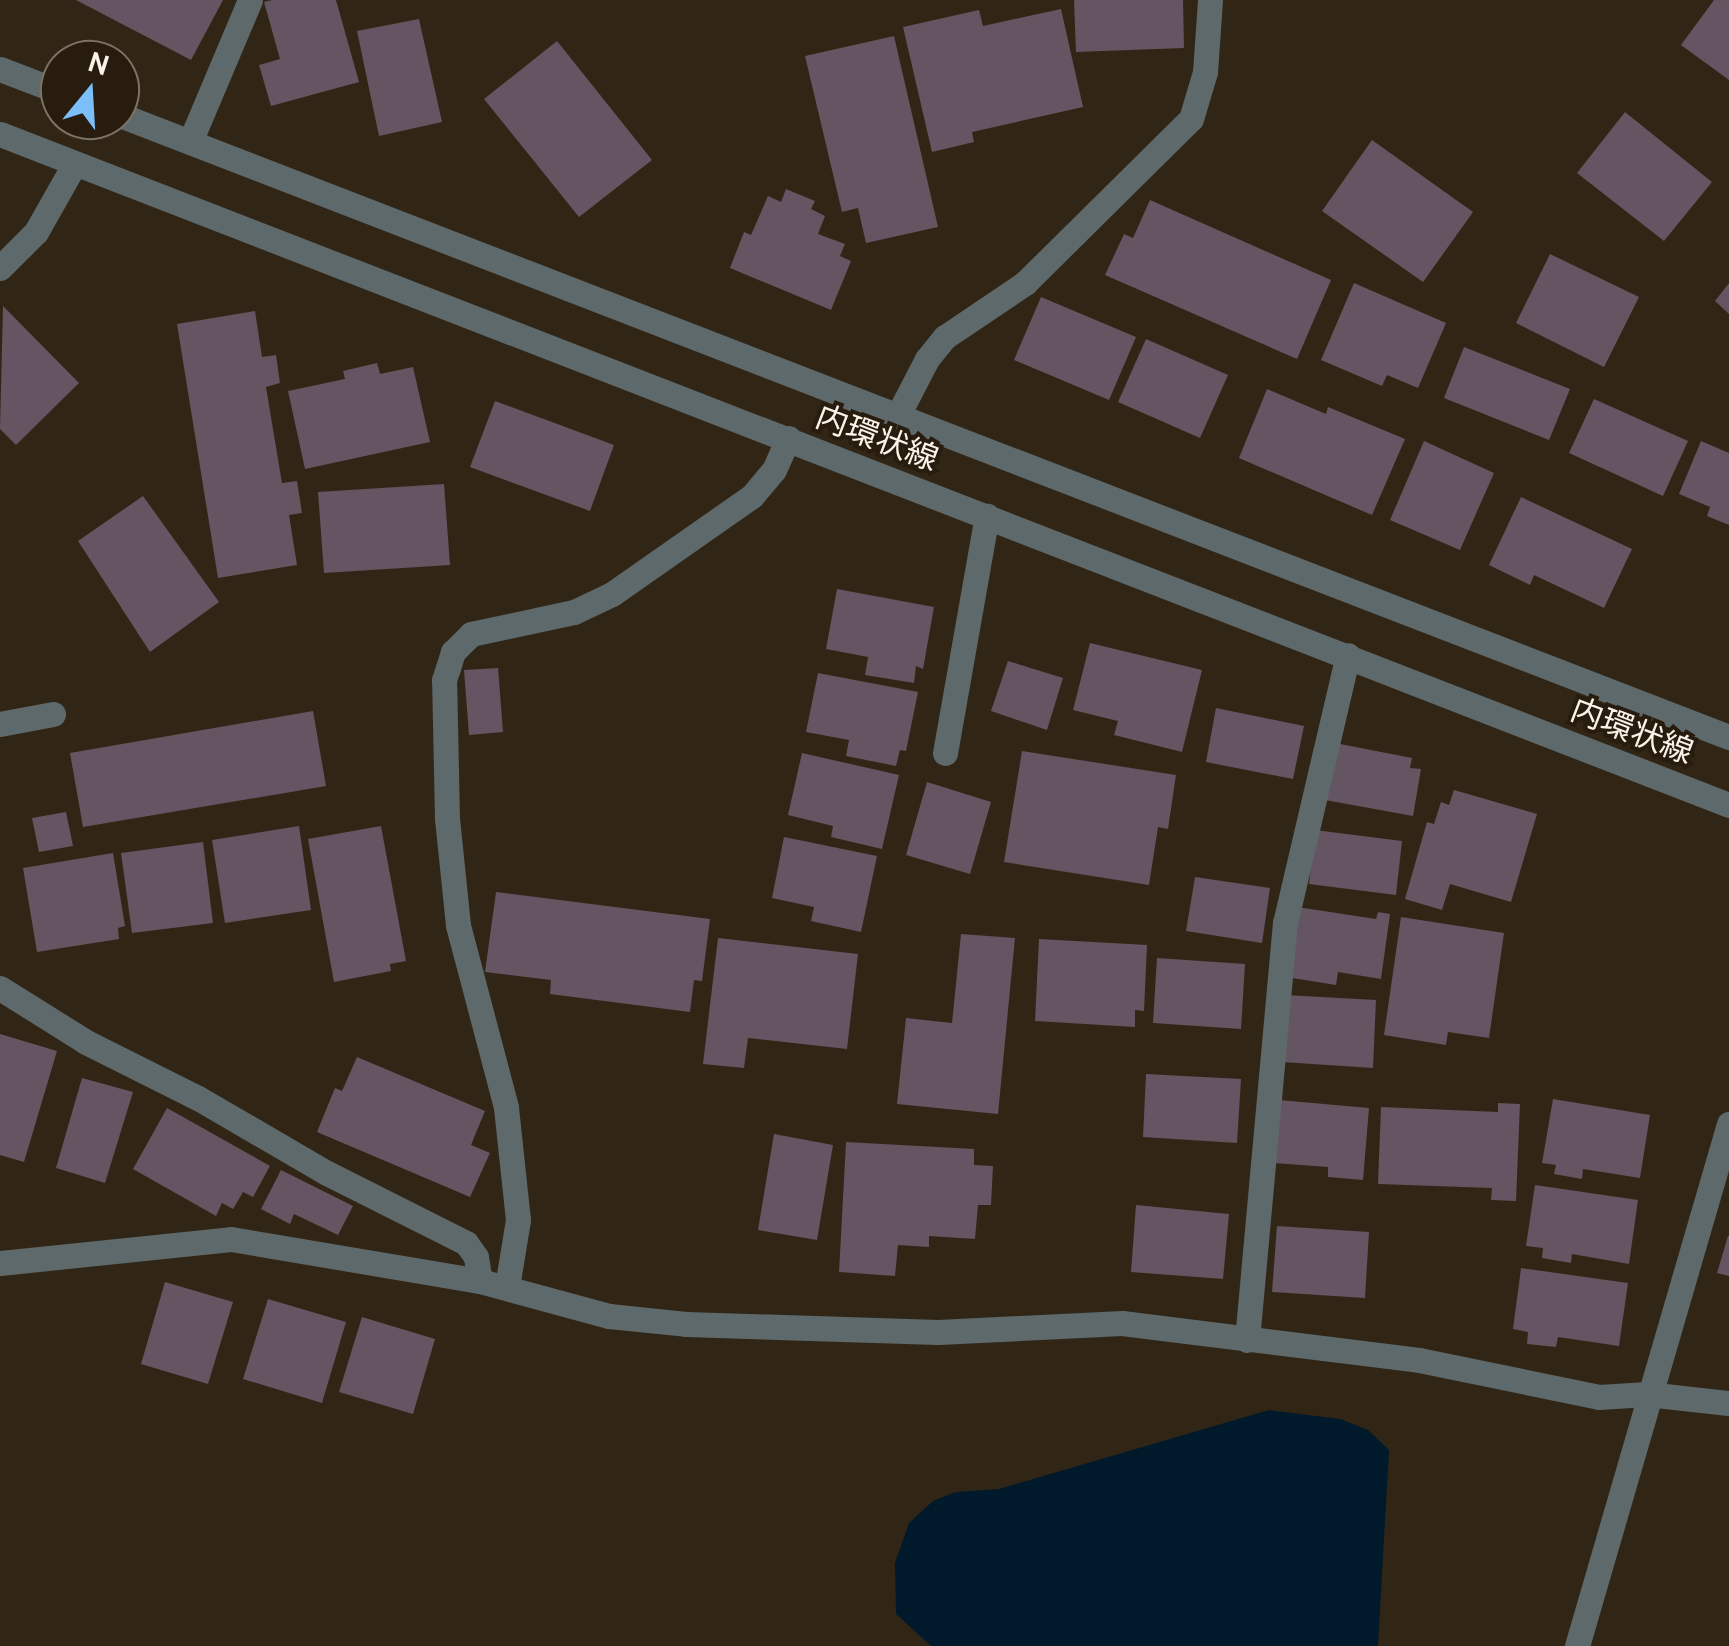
<!DOCTYPE html>
<meta charset="utf-8">
<style>
body{margin:0}
#map{position:relative;width:1729px;height:1646px;overflow:hidden;background:#312616;font-family:Cabin,"Noto Sans JP",sans-serif}
div>[style]{position:absolute}
.water>*{inset:0;background:#00192b}
.building>*{inset:0;background:#655461}
.minor>*{height:25px;margin:-12.5px;padding:0 12.5px;transform-origin:12.5px;border-radius:12.5px;background:#5e696c}
span{translate:-50% -50%;white-space:nowrap;text-align:center;line-height:1.15;-webkit-text-stroke:8px #271c0d;paint-order:stroke}
.street-label{font-size:32px;color:#fbf3e9}
.north{position:absolute;left:40px;top:40px;width:100px;height:100px;box-sizing:border-box;background:#271c0d;border:2px solid #7c7265;border-radius:50%;rotate:18deg;font-size:28px;font-weight:700;line-height:40px;text-align:center;color:#fbf3e9}
.north::after{content:'';display:block;margin:auto;width:35px;height:45px;background:#7bbef8;clip-path:polygon(50% 0,100% 100%,50% 72%,0 100%)}
</style>
<div id="map">
<div class="water">
<div style="clip-path:polygon(1269px 1410px,1340px 1419px,1368px 1430px,1389px 1450px,1378px 1646px,931px 1646px,896px 1614px,895px 1563px,909px 1523px,933px 1501px,956px 1492px,999px 1489px)"></div>
</div>
<div class="building">
<div style="clip-path:polygon(76px 0,223px 0,191px 60px)"></div>
<div style="clip-path:polygon(272px 0,336px 0,359px 82px,271px 106px,259px 65px,280px 59px,264px 2px)"></div>
<div style="clip-path:polygon(1074px 0,1183px 0,1184px 48px,1076px 52px)"></div>
<div style="clip-path:polygon(1714px 0,1729px 0,1729px 80px,1681px 45px)"></div>
<div style="clip-path:polygon(1061px 9px,1083px 107px,972px 132px,974px 142px,932px 152px,903px 27px,979px 10px,983px 26px)"></div>
<div style="clip-path:polygon(419px 19px,442px 122px,379px 136px,357px 31px)"></div>
<div style="clip-path:polygon(894px 36px,938px 227px,866px 243px,858px 208px,842px 212px,805px 56px)"></div>
<div style="clip-path:polygon(557px 41px,652px 160px,579px 217px,484px 99px)"></div>
<div style="clip-path:polygon(1625px 112px,1712px 182px,1664px 241px,1577px 173px)"></div>
<div style="clip-path:polygon(1372px 140px,1473px 212px,1423px 282px,1322px 211px)"></div>
<div style="clip-path:polygon(786px 189px,815px 201px,811px 209px,825px 216px,818px 234px,845px 244px,840px 256px,851px 261px,831px 310px,730px 268px,744px 232px,751px 235px,768px 196px,781px 202px)"></div>
<div style="clip-path:polygon(1150px 200px,1331px 280px,1297px 359px,1105px 275px,1124px 234px,1133px 238px)"></div>
<div style="clip-path:polygon(1550px 254px,1639px 297px,1604px 367px,1516px 323px)"></div>
<div style="clip-path:polygon(1354px 283px,1446px 323px,1418px 388px,1387px 375px,1382px 386px,1321px 360px)"></div>
<div style="clip-path:polygon(1729px 283px,1729px 314px,1715px 301px)"></div>
<div style="clip-path:polygon(1041px 297px,1136px 337px,1109px 400px,1014px 360px)"></div>
<div style="clip-path:polygon(3px 306px,79px 383px,16px 445px,0 429px)"></div>
<div style="clip-path:polygon(255px 311px,262px 357px,276px 355px,280px 383px,266px 387px,282px 483px,297px 481px,302px 513px,289px 515px,297px 565px,218px 578px,177px 324px)"></div>
<div style="clip-path:polygon(1146px 339px,1228px 375px,1200px 438px,1118px 402px)"></div>
<div style="clip-path:polygon(1464px 347px,1570px 389px,1549px 440px,1444px 398px)"></div>
<div style="clip-path:polygon(377px 363px,380px 374px,413px 367px,430px 442px,305px 469px,288px 391px,345px 379px,343px 371px)"></div>
<div style="clip-path:polygon(1267px 389px,1326px 414px,1328px 407px,1405px 439px,1372px 515px,1239px 458px)"></div>
<div style="clip-path:polygon(1594px 399px,1688px 441px,1663px 496px,1569px 453px)"></div>
<div style="clip-path:polygon(495px 401px,614px 445px,590px 511px,470px 467px)"></div>
<div style="clip-path:polygon(1424px 441px,1494px 473px,1460px 550px,1390px 520px)"></div>
<div style="clip-path:polygon(1701px 441px,1729px 453px,1729px 525px,1707px 516px,1710px 507px,1679px 494px)"></div>
<div style="clip-path:polygon(444px 484px,450px 565px,324px 573px,318px 492px)"></div>
<div style="clip-path:polygon(143px 496px,219px 602px,150px 652px,78px 541px)"></div>
<div style="clip-path:polygon(1521px 497px,1632px 549px,1604px 608px,1534px 575px,1530px 585px,1489px 565px)"></div>
<div style="clip-path:polygon(837px 589px,934px 607px,923px 669px,916px 666px,914px 683px,865px 675px,868px 657px,826px 649px)"></div>
<div style="clip-path:polygon(1090px 643px,1202px 670px,1182px 752px,1114px 735px,1118px 721px,1073px 710px)"></div>
<div style="clip-path:polygon(1008px 661px,1063px 678px,1047px 730px,991px 711px)"></div>
<div style="clip-path:polygon(498px 668px,503px 732px,469px 735px,464px 670px)"></div>
<div style="clip-path:polygon(818px 673px,918px 692px,906px 751px,900px 750px,896px 766px,846px 756px,849px 740px,806px 732px)"></div>
<div style="clip-path:polygon(1216px 708px,1304px 726px,1293px 779px,1206px 762px)"></div>
<div style="clip-path:polygon(313px 711px,326px 786px,83px 827px,70px 753px)"></div>
<div style="clip-path:polygon(1335px 743px,1412px 758px,1410px 768px,1421px 769px,1413px 816px,1325px 800px)"></div>
<div style="clip-path:polygon(1022px 751px,1176px 775px,1168px 829px,1158px 827px,1149px 885px,1004px 862px)"></div>
<div style="clip-path:polygon(802px 753px,899px 775px,882px 849px,831px 837px,833px 826px,788px 815px)"></div>
<div style="clip-path:polygon(927px 782px,991px 802px,970px 874px,906px 855px)"></div>
<div style="clip-path:polygon(1454px 790px,1537px 814px,1511px 902px,1450px 884px,1442px 910px,1405px 899px,1427px 822px,1434px 824px,1441px 802px,1449px 805px)"></div>
<div style="clip-path:polygon(66px 812px,73px 846px,39px 852px,32px 818px)"></div>
<div style="clip-path:polygon(299px 826px,311px 910px,225px 923px,212px 840px)"></div>
<div style="clip-path:polygon(381px 826px,406px 961px,390px 964px,391px 971px,334px 982px,308px 839px)"></div>
<div style="clip-path:polygon(1315px 830px,1402px 841px,1396px 895px,1309px 884px)"></div>
<div style="clip-path:polygon(784px 837px,877px 856px,861px 932px,811px 921px,814px 907px,772px 898px)"></div>
<div style="clip-path:polygon(203px 842px,213px 923px,132px 933px,121px 853px)"></div>
<div style="clip-path:polygon(113px 853px,125px 926px,118px 928px,119px 939px,37px 952px,23px 868px)"></div>
<div style="clip-path:polygon(1195px 877px,1270px 888px,1262px 943px,1186px 931px)"></div>
<div style="clip-path:polygon(496px 892px,710px 919px,702px 981px,694px 980px,690px 1012px,550px 994px,551px 980px,485px 972px)"></div>
<div style="clip-path:polygon(1297px 907px,1376px 919px,1378px 912px,1390px 914px,1381px 979px,1338px 972px,1336px 985px,1286px 977px)"></div>
<div style="clip-path:polygon(1401px 917px,1504px 933px,1489px 1038px,1448px 1032px,1446px 1045px,1384px 1035px)"></div>
<div style="clip-path:polygon(961px 934px,1015px 938px,998px 1114px,897px 1104px,906px 1018px,952px 1023px)"></div>
<div style="clip-path:polygon(718px 938px,858px 954px,847px 1049px,748px 1038px,744px 1068px,703px 1064px)"></div>
<div style="clip-path:polygon(1039px 939px,1147px 945px,1144px 1011px,1135px 1010px,1135px 1027px,1035px 1021px)"></div>
<div style="clip-path:polygon(1157px 958px,1245px 964px,1241px 1029px,1153px 1023px)"></div>
<div style="clip-path:polygon(1285px 995px,1376px 1000px,1373px 1068px,1282px 1062px)"></div>
<div style="clip-path:polygon(0 1034px,57px 1051px,24px 1162px,0 1155px)"></div>
<div style="clip-path:polygon(357px 1057px,485px 1111px,471px 1145px,490px 1153px,470px 1197px,317px 1132px,335px 1088px,342px 1091px)"></div>
<div style="clip-path:polygon(1146px 1074px,1241px 1079px,1237px 1143px,1143px 1137px)"></div>
<div style="clip-path:polygon(82px 1078px,133px 1092px,105px 1183px,56px 1168px)"></div>
<div style="clip-path:polygon(1553px 1099px,1650px 1115px,1640px 1178px,1583px 1169px,1582px 1179px,1554px 1174px,1556px 1165px,1542px 1163px)"></div>
<div style="clip-path:polygon(1279px 1100px,1369px 1108px,1363px 1180px,1328px 1177px,1328px 1167px,1274px 1163px)"></div>
<div style="clip-path:polygon(1498px 1103px,1520px 1104px,1516px 1201px,1491px 1200px,1492px 1188px,1378px 1184px,1381px 1107px,1498px 1112px)"></div>
<div style="clip-path:polygon(167px 1108px,270px 1166px,253px 1197px,243px 1192px,233px 1209px,222px 1203px,216px 1216px,133px 1169px)"></div>
<div style="clip-path:polygon(774px 1134px,833px 1145px,817px 1240px,758px 1230px)"></div>
<div style="clip-path:polygon(846px 1142px,974px 1149px,974px 1165px,993px 1166px,991px 1205px,978px 1205px,975px 1239px,929px 1236px,929px 1247px,898px 1245px,895px 1276px,839px 1272px)"></div>
<div style="clip-path:polygon(281px 1170px,353px 1206px,338px 1235px,294px 1214px,290px 1224px,261px 1209px)"></div>
<div style="clip-path:polygon(1535px 1185px,1638px 1200px,1629px 1264px,1572px 1254px,1571px 1263px,1542px 1258px,1543px 1248px,1526px 1246px)"></div>
<div style="clip-path:polygon(1136px 1205px,1229px 1214px,1223px 1279px,1131px 1272px)"></div>
<div style="clip-path:polygon(1277px 1226px,1369px 1232px,1365px 1298px,1272px 1292px)"></div>
<div style="clip-path:polygon(1728px 1236px,1729px 1236px,1729px 1276px,1717px 1273px)"></div>
<div style="clip-path:polygon(1521px 1268px,1628px 1283px,1619px 1346px,1558px 1337px,1556px 1347px,1527px 1344px,1528px 1332px,1513px 1329px)"></div>
<div style="clip-path:polygon(165px 1282px,233px 1302px,208px 1384px,141px 1364px)"></div>
<div style="clip-path:polygon(268px 1299px,346px 1322px,322px 1403px,243px 1379px)"></div>
<div style="clip-path:polygon(362px 1317px,435px 1339px,413px 1414px,339px 1392px)"></div>
</div>
<div class="minor">
<div style="left:0;top:69px;width:64px;rotate:21deg"></div>
<div style="left:120px;top:115px;width:1725px;rotate:21.14deg"></div>
<div style="left:0;top:134px;width:1855px;rotate:21.21deg"></div>
<div style="left:190px;top:142px;width:154px;rotate:-67.1deg"></div>
<div style="left:0;top:268px;width:51px;rotate:-45deg"></div>
<div style="left:36px;top:232px;width:79px;rotate:-60.5deg"></div>
<div style="left:898px;top:415px;width:63px;rotate:-62.6deg"></div>
<div style="left:927px;top:359px;width:28px;rotate:-51deg"></div>
<div style="left:945px;top:337px;width:97px;rotate:-34deg"></div>
<div style="left:1025px;top:283px;width:233px;rotate:-44.7deg"></div>
<div style="left:1191px;top:119px;width:49px;rotate:-73.4deg"></div>
<div style="left:1205px;top:72px;width:72px;rotate:-86deg"></div>
<div style="left:0;top:724px;width:54px;rotate:-10.7deg"></div>
<div style="left:945px;top:753px;width:241px;rotate:-80deg"></div>
<div style="left:0;top:988px;width:102px;rotate:32.1deg"></div>
<div style="left:86px;top:1042px;width:125px;rotate:26.6deg"></div>
<div style="left:198px;top:1098px;width:149px;rotate:30.2deg"></div>
<div style="left:327px;top:1173px;width:156px;rotate:26.7deg"></div>
<div style="left:466px;top:1243px;width:17px;rotate:54deg"></div>
<div style="left:476px;top:1257px;width:24px;rotate:81deg"></div>
<div style="left:0;top:1263px;width:232px;rotate:-5.9deg"></div>
<div style="left:231px;top:1239px;width:253px;rotate:9.6deg"></div>
<div style="left:480px;top:1281px;width:134px;rotate:15.2deg"></div>
<div style="left:609px;top:1316px;width:77px;rotate:5.9deg"></div>
<div style="left:686px;top:1324px;width:252px;rotate:1.8deg"></div>
<div style="left:938px;top:1332px;width:184px;rotate:-2.8deg"></div>
<div style="left:1122px;top:1323px;width:299px;rotate:7.1deg"></div>
<div style="left:1419px;top:1360px;width:184px;rotate:11.6deg"></div>
<div style="left:1599px;top:1397px;width:48px;rotate:-3.6deg"></div>
<div style="left:1647px;top:1394px;width:82px;rotate:6.3deg"></div>
<div style="left:507px;top:1287px;width:68px;rotate:-80.7deg"></div>
<div style="left:518px;top:1220px;width:114px;rotate:-96.1deg"></div>
<div style="left:506px;top:1107px;width:188px;rotate:-104.8deg"></div>
<div style="left:458px;top:925px;width:108px;rotate:-95.9deg"></div>
<div style="left:447px;top:818px;width:138px;rotate:-91.2deg"></div>
<div style="left:444px;top:680px;width:13px;rotate:-72deg"></div>
<div style="left:448px;top:668px;width:17px;rotate:-73deg"></div>
<div style="left:453px;top:652px;width:25px;rotate:-45deg"></div>
<div style="left:471px;top:634px;width:105px;rotate:-12.1deg"></div>
<div style="left:574px;top:612px;width:42px;rotate:-25.3deg"></div>
<div style="left:612px;top:594px;width:171px;rotate:-35deg"></div>
<div style="left:752px;top:496px;width:34px;rotate:-50deg"></div>
<div style="left:774px;top:470px;width:35px;rotate:-66deg"></div>
<div style="left:1247px;top:1340px;width:419px;rotate:-84.8deg"></div>
<div style="left:1285px;top:923px;width:275px;rotate:-76.8deg"></div>
<div style="left:1577px;top:1646px;width:544px;rotate:-73.77deg"></div>
</div>
<div class="street-label">
<span style="left:877px;top:438px;rotate:21deg">内環状線</span>
<span style="left:1632px;top:731px;rotate:21deg">内環状線</span>
</div>
<div class="north">N</div>
</div>
